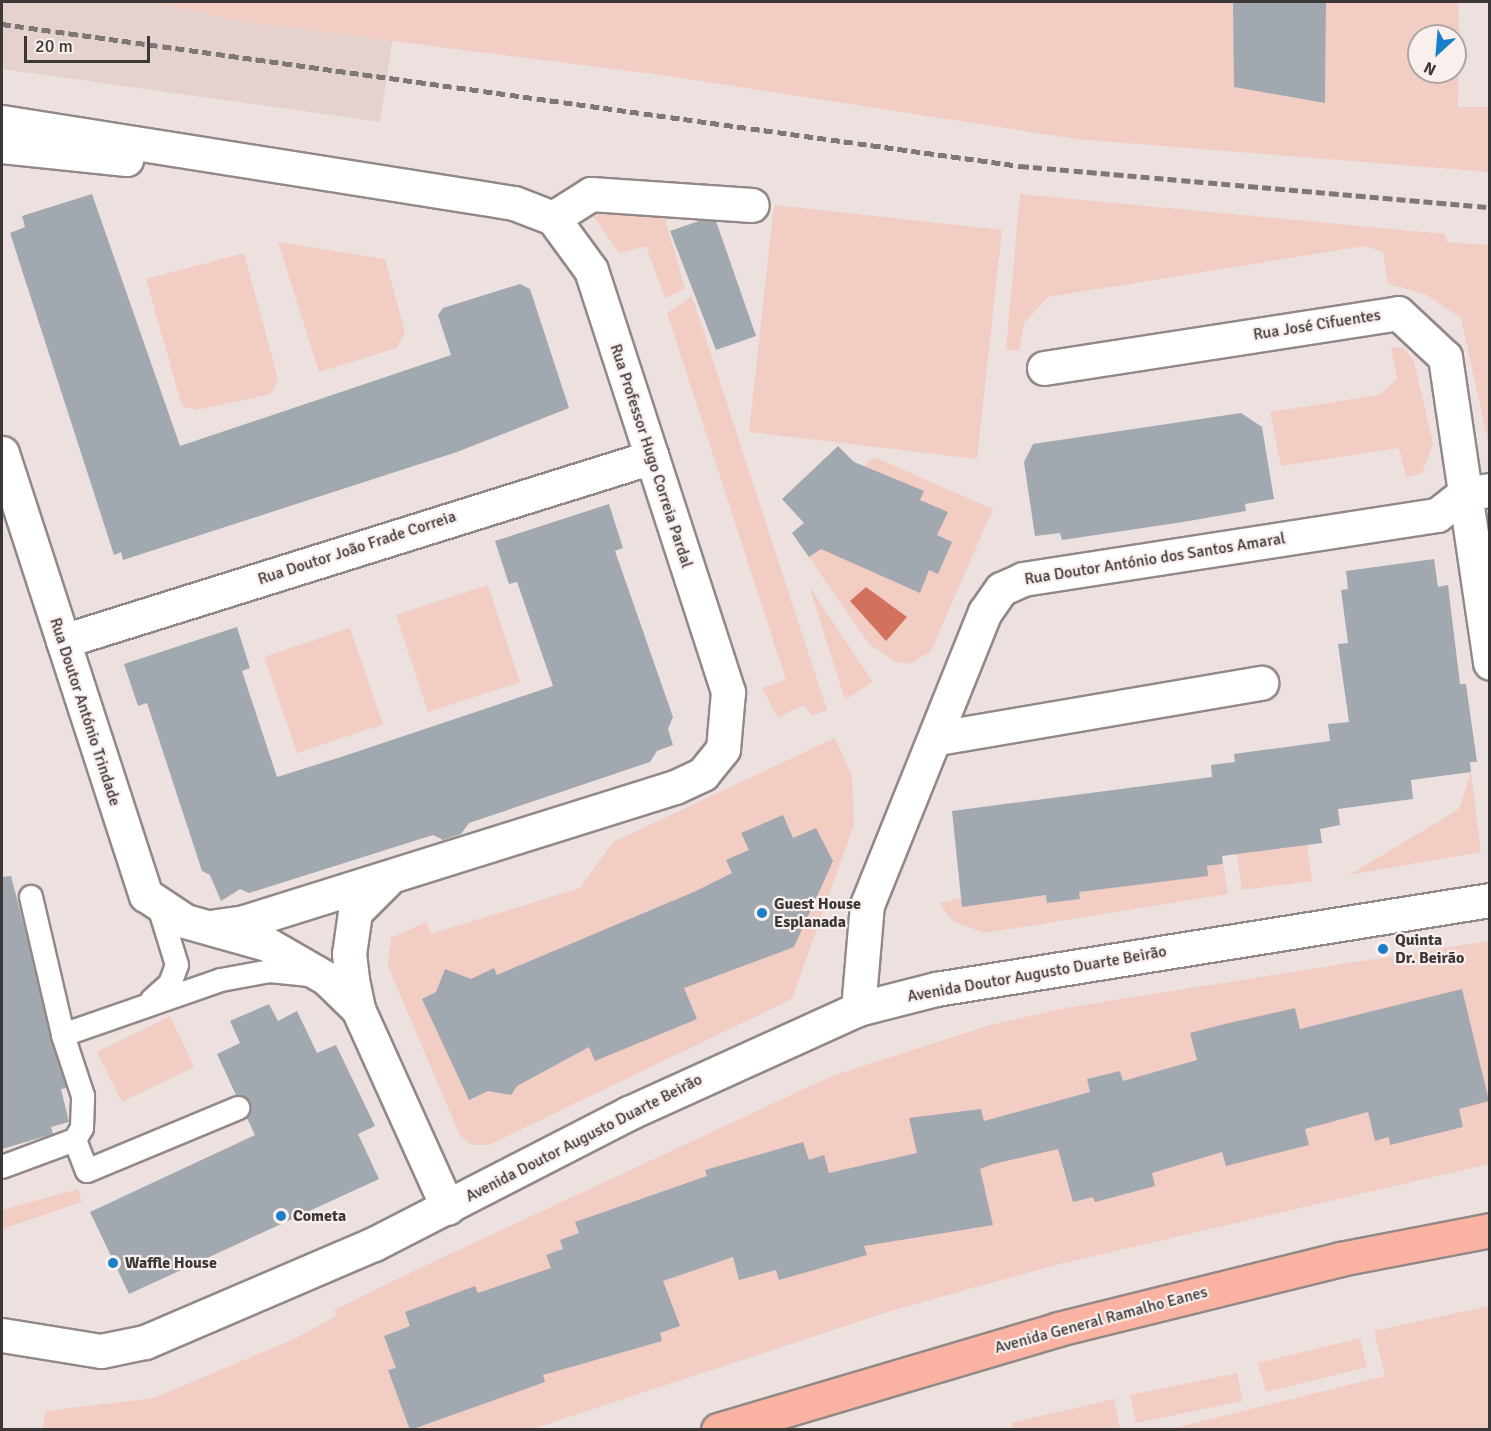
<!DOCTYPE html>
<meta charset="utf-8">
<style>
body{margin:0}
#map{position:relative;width:1491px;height:1431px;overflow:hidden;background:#ece1df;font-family:Signika,sans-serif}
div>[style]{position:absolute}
.built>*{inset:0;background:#e5d2ce}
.green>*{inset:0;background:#f2cdc4}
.water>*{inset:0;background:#d3725c}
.building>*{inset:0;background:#a2a8af}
.roads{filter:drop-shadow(2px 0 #928986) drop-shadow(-2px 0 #928986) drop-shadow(0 2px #928986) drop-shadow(0 -2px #928986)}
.lane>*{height:22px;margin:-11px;padding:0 11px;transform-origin:11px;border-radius:11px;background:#fff}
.street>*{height:33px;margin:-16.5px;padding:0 16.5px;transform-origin:16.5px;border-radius:16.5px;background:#fff}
.primary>*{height:33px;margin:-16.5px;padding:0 16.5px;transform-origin:16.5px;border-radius:16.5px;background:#fab3a3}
.rail>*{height:4.5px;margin-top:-2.25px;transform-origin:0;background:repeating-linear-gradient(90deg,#7e7776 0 9px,transparent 0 13.5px)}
.dots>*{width:16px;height:16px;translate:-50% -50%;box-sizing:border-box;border:3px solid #f9efec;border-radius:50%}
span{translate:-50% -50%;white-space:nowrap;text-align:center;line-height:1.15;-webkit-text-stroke:4.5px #f9efec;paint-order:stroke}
.street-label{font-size:16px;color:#3c3837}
.poi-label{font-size:16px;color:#3c3837;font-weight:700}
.left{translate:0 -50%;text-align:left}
.frame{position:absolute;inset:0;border:3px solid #3c3837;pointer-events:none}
.north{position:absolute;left:1407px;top:24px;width:60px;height:60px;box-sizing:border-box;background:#f9efec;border:2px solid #ada6a4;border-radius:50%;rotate:206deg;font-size:16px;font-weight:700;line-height:24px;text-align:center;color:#3c3837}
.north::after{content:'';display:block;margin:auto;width:21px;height:27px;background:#1c7dc9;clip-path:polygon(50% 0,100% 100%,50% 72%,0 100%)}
.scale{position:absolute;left:24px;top:36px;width:126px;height:27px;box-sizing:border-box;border:3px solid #3c3837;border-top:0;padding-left:8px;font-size:18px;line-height:21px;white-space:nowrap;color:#3c3837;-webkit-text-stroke:4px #f9efec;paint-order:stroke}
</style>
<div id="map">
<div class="built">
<div style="clip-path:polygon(2px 2px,220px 2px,393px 37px,380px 122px,2px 69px)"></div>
</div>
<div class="green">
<div style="clip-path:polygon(evenodd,152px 2px,1233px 2px,1235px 87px,1325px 102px,1326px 2px,1459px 2px,1458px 107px,1489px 107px,1489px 172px,1076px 139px,668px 76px,244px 22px,152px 2px,1419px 36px,1455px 36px,1455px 72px,1419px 72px,1419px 36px)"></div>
<div style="clip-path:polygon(1020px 194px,1445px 234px,1447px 242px,1489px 245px,1489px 446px,1461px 318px,1425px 294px,1388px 284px,1383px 252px,1365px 246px,1048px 297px,1024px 323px,1019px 350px,1006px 350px)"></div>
<div style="clip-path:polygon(774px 205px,1002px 230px,977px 459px,749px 432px)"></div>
<div style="clip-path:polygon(608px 208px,664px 215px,685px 289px,665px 298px,646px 246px,619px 253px,593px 216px)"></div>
<div style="clip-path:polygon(278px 242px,385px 259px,405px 332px,397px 348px,319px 372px)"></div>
<div style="clip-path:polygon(244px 253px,278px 379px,271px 394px,197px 410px,182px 406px,146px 279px)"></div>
<div style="clip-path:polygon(692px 296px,827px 710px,812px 716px,804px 705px,778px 718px,762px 688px,786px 680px,667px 313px)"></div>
<div style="clip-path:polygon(1391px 347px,1403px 348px,1414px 361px,1433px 444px,1422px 473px,1406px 477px,1399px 448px,1281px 466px,1270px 412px,1379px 395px,1397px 379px)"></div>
<div style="clip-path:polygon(874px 457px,993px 509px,931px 651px,910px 664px,894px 661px,869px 644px,792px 533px)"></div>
<div style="clip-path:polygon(488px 585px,520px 682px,428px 712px,396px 615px)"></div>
<div style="clip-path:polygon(809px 586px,873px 682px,845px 700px)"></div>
<div style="clip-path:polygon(350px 628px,383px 724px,297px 753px,264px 657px)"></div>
<div style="clip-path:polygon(835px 738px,852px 776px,854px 825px,792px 999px,489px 1145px,472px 1145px,460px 1136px,388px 966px,391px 938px,426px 922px,431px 934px,580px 888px,613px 842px)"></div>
<div style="clip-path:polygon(1471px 772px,1481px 852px,1349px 875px,1459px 809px)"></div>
<div style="clip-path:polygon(1235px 844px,1307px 845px,1312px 881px,1242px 890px)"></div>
<div style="clip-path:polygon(1223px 864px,1228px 894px,985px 933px,954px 922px,939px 903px,961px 898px,980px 904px,1046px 895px)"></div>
<div style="clip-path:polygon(1489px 941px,1489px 1164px,1056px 1265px,894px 1310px,532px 1429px,42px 1430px,46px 1411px,154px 1398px,296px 1338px,336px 1316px,334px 1310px,420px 1268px,832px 1076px,990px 1025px,1070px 1007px)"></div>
<div style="clip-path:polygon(170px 1016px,194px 1067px,122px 1102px,97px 1052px)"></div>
<div style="clip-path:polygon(78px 1189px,82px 1202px,2px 1229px,2px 1210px)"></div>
<div style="clip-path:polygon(1489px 1306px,1489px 1429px,1170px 1429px,1385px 1376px,1374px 1331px)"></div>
<div style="clip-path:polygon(1360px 1338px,1367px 1367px,1266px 1392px,1258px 1363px)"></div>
<div style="clip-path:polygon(1237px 1373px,1243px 1401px,1136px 1423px,1130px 1395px)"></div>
<div style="clip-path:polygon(1114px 1399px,1120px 1429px,1012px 1429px,1011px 1423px)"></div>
</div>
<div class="water">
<div style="clip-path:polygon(866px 587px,907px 617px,886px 641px,850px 601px)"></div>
</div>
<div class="building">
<div style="clip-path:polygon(1233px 2px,1326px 2px,1325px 103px,1234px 87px)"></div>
<div style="clip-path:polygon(92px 194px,180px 446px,451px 355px,438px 315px,443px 308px,520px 284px,530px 289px,569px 408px,457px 452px,123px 560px,121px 552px,114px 555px,10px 233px,25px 227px,22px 216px)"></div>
<div style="clip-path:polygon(702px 220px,716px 221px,756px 336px,716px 350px,670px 231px)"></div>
<div style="clip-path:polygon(1241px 413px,1262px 427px,1274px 499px,1245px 504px,1246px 511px,1183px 522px,1062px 540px,1060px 533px,1035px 536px,1024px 462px,1033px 444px)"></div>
<div style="clip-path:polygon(838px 446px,854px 462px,924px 491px,920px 500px,948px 512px,937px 535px,952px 542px,938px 574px,929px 570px,920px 593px,821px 549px,809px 557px,792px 533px,804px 523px,782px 499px)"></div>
<div style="clip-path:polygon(609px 504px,623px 548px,615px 551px,673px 717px,668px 729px,673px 745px,657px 751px,650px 762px,469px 823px,461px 834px,443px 840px,433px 835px,249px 893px,240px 889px,221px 901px,210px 875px,202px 871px,147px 703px,138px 706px,124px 664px,237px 627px,250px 668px,242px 671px,277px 777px,341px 757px,553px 686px,517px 582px,509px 584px,495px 541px)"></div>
<div style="clip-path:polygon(1434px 559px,1438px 587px,1448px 585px,1460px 684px,1466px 684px,1477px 762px,1470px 762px,1471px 772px,1411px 780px,1413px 799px,1338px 809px,1340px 825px,1320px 829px,1322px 843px,1222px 856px,1223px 864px,1207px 866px,1208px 876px,1079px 892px,1080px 899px,1047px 903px,1046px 895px,962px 907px,952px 811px,1212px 777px,1211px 765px,1235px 762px,1234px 754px,1330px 741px,1328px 724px,1349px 722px,1338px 644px,1348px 643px,1341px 590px,1348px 589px,1346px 571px)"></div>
<div style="clip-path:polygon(783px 815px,793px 838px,816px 828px,833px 861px,794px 947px,684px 988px,697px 1019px,595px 1061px,589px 1047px,517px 1086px,511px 1095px,488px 1091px,469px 1100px,422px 999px,436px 992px,445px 969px,471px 979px,494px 968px,497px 975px,696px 891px,732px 873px,726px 860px,749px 850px,741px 833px)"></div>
<div style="clip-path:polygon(11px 876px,66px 1088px,61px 1089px,69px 1122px,51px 1127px,53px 1134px,2px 1149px,2px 877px)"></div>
<div style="clip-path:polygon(1462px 989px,1489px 1101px,1459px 1109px,1463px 1127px,1390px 1145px,1389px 1137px,1375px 1141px,1368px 1112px,1305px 1129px,1309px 1145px,1226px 1166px,1222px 1152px,1152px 1173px,1155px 1186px,1095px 1202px,1093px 1197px,1073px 1202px,1058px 1149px,993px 1164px,980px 1169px,993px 1225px,864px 1246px,867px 1255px,779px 1280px,776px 1270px,739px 1280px,733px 1257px,663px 1281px,680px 1326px,660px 1333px,662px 1341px,543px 1375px,545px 1382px,410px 1430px,388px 1370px,396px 1368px,384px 1336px,410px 1326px,405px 1312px,475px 1286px,478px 1293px,551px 1268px,546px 1255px,563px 1249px,560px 1240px,579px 1233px,575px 1222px,707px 1176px,705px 1170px,803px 1142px,809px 1160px,824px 1155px,829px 1173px,917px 1153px,909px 1118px,981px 1109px,984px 1121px,1090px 1092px,1087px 1079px,1120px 1071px,1123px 1081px,1197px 1060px,1190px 1033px,1225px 1024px,1295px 1008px,1300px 1029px)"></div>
<div style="clip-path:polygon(269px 1004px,278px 1021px,297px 1011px,317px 1053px,336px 1045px,375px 1126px,358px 1134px,379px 1179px,129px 1294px,90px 1212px,255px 1135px,247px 1118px,250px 1102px,236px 1095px,217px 1054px,240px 1043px,230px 1021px)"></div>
</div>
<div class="roads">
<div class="lane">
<div style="left:31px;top:897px;width:142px;rotate:76.9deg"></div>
<div style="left:152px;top:1000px;width:24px;rotate:-42deg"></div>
<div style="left:170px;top:984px;width:20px;rotate:-70deg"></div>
<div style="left:177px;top:965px;width:61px;rotate:-107.2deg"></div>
<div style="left:75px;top:1140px;width:14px;rotate:-60deg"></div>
<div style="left:82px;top:1128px;width:32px;rotate:-88deg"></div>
<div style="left:83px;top:1096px;width:64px;rotate:-108.2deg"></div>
<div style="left:63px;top:1035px;width:167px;rotate:-19.2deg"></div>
<div style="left:221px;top:980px;width:50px;rotate:-10.4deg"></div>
<div style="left:270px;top:971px;width:37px;rotate:6deg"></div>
<div style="left:2px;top:1167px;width:78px;rotate:-20.3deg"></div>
<div style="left:75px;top:1140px;width:33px;rotate:69deg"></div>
<div style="left:87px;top:1171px;width:164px;rotate:-22.6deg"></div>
</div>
<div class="street">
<div style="left:2px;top:122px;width:518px;rotate:8.99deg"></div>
<div style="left:514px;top:203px;width:42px;rotate:21deg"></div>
<div style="left:553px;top:218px;width:64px;rotate:53.8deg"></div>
<div style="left:591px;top:270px;width:444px;rotate:72deg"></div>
<div style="left:728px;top:692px;width:57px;rotate:95deg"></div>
<div style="left:723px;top:749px;width:32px;rotate:129deg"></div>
<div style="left:703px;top:774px;width:31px;rotate:155deg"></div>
<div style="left:675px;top:787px;width:451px;rotate:162.6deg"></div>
<div style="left:245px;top:922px;width:29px;rotate:172deg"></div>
<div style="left:2px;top:146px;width:125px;rotate:6deg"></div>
<div style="left:553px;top:218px;width:45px;rotate:-32.3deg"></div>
<div style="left:591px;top:194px;width:161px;rotate:3.9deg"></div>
<div style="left:1044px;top:368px;width:358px;rotate:-8.8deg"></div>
<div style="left:1398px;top:313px;width:64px;rotate:43.1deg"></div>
<div style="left:1445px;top:357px;width:309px;rotate:81.6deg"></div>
<div style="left:2px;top:453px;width:465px;rotate:72deg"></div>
<div style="left:146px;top:895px;width:47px;rotate:33.7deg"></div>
<div style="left:185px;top:921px;width:85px;rotate:15.7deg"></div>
<div style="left:267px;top:944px;width:68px;rotate:30deg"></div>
<div style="left:326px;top:978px;width:45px;rotate:44.1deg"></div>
<div style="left:63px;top:641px;width:617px;rotate:-17.35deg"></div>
<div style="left:938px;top:738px;width:328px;rotate:-9.7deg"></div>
<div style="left:386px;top:881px;width:44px;rotate:135deg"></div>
<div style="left:355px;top:912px;width:42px;rotate:98.1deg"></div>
<div style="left:349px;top:954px;width:26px;rotate:83deg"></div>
<div style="left:352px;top:980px;width:30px;rotate:78deg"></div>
<div style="left:358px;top:1009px;width:218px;rotate:65.7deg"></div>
<div style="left:858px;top:1009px;width:104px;rotate:-85.1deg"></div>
<div style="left:867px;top:905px;width:316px;rotate:-68.1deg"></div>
<div style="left:985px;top:612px;width:28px;rotate:-55deg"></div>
<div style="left:1001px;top:589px;width:24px;rotate:-24deg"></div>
<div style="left:1023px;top:579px;width:419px;rotate:-8.8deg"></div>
<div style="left:1437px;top:515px;width:34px;rotate:-38deg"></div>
<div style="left:1464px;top:494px;width:26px;rotate:-9deg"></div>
<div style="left:2px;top:1335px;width:100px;rotate:9.2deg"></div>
<div style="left:101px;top:1351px;width:45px;rotate:-11.6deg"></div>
<div style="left:145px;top:1342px;width:249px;rotate:-23.2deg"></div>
<div style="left:374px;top:1244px;width:287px;rotate:-27.2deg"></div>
<div style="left:629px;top:1113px;width:252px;rotate:-24.4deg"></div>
<div style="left:858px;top:1009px;width:81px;rotate:-14.4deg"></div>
<div style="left:936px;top:989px;width:561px;rotate:-9.13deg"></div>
</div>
<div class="primary">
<div style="left:718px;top:1430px;width:355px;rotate:-16.5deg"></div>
<div style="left:1058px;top:1329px;width:291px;rotate:-13.9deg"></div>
<div style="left:1340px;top:1259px;width:153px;rotate:-10.9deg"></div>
</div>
</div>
<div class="rail">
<div style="left:2px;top:24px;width:1028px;rotate:7.94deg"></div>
<div style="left:1020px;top:166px;width:472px;rotate:5deg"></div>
</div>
<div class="dots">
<div style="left:762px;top:913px;background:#1c7dc9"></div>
<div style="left:1383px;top:949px;background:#1c7dc9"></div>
<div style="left:281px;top:1216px;background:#1c7dc9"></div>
<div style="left:113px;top:1263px;background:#1c7dc9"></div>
</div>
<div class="street-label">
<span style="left:1317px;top:325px;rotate:-9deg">Rua José Cifuentes</span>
<span style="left:651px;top:456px;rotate:72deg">Rua Professor Hugo Correia Pardal</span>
<span style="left:357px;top:548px;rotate:-18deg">Rua Doutor João Frade Correia</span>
<span style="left:1155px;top:559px;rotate:-9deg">Rua Doutor António dos Santos Amaral</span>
<span style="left:85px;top:712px;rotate:72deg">Rua Doutor António Trindade</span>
<span style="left:1037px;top:974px;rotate:-10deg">Avenida Doutor Augusto Duarte Beirão</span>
<span style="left:584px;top:1138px;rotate:-27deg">Avenida Doutor Augusto Duarte Beirão</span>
<span style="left:1101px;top:1320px;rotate:-15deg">Avenida General Ramalho Eanes</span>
</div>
<div class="poi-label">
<span class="left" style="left:774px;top:913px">Guest House<br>Esplanada</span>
<span class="left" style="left:1395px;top:949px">Quinta<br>Dr. Beirão</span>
<span class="left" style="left:293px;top:1216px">Cometa</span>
<span class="left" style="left:125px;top:1263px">Waffle House</span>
</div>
<div class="frame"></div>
<div class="north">N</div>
<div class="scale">20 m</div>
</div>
